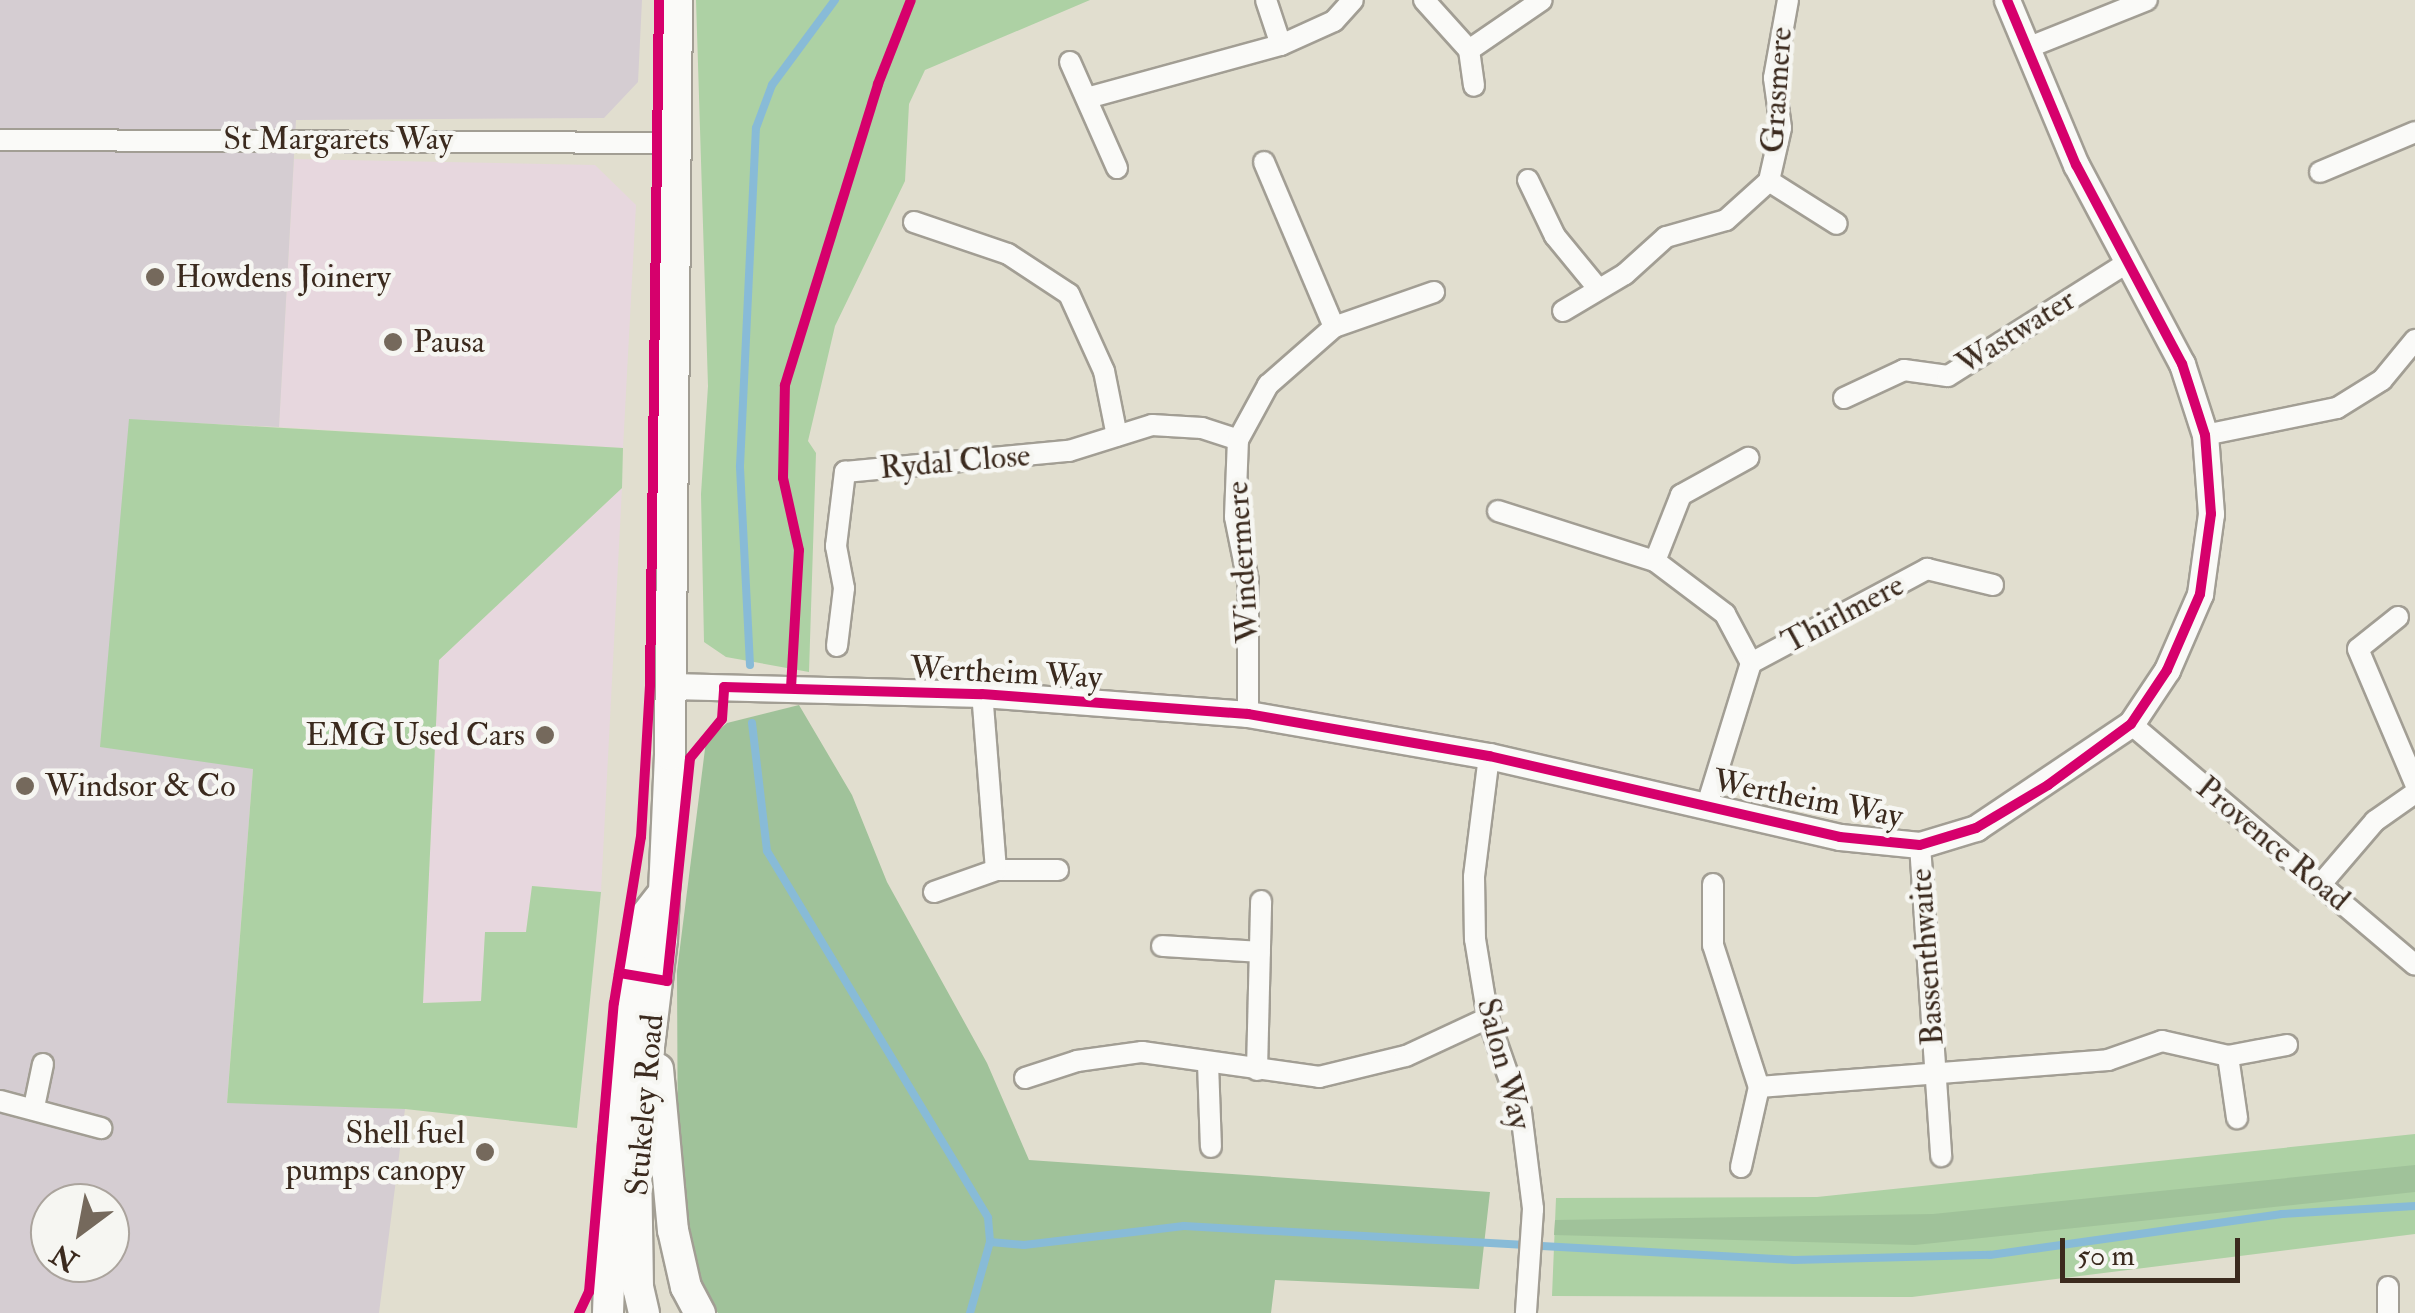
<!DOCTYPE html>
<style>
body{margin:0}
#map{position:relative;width:2415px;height:1313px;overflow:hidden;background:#e1decf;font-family:"IM FELL Double Pica",serif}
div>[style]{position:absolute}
.built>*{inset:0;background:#e7d7de}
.industrial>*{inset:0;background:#d5cdd2}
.green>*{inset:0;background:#add1a4}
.forest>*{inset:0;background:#a0c29a}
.stream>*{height:8px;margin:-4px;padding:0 4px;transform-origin:4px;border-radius:4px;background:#88bbd7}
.roads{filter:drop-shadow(2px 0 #a29e94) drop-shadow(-2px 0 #a29e94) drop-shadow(0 2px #a29e94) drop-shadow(0 -2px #a29e94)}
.minor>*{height:20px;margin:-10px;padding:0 10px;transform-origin:10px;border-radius:10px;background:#fafaf8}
.tertiary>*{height:25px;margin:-12.5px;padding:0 12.5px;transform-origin:12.5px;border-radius:12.5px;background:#fafaf8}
.secondary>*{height:30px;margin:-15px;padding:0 15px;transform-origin:15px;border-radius:15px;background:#fafaf8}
.cycleway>*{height:10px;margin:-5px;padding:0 5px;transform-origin:5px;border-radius:5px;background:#d6006c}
.dots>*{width:28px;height:28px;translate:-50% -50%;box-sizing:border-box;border:5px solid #f6f6f2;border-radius:50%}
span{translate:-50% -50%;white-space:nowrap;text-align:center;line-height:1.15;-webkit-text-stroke:9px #f6f6f2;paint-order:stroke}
.street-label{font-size:32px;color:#3b2a1e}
.poi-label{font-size:32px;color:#3b2a1e}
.left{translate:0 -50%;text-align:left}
.right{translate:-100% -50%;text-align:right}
.north{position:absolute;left:30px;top:1183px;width:100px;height:100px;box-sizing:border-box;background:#f6f6f2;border:2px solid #aba49d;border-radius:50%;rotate:212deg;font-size:28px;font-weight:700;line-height:40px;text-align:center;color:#3b2a1e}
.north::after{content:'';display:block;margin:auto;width:35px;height:45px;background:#75695c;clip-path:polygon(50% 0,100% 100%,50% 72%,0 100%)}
.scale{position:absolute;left:2060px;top:1238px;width:180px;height:45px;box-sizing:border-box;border:5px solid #3b2a1e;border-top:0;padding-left:12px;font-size:30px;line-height:35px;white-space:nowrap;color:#3b2a1e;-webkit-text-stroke:8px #f6f6f2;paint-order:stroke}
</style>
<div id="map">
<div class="built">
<div style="clip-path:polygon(294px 159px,595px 165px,636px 205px,623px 448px,279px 427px)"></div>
<div style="clip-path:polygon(622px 488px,601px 892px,532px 886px,526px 932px,485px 932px,482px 1001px,423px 1003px,439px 660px)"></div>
</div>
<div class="industrial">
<div style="clip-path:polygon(evenodd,0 0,642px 0,638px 82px,604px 118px,296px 120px,279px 427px,129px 420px,253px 769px,227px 1102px,405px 1109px,379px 1313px,0 1313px,0 0,50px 1203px,110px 1203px,110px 1263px,50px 1263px,50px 1203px)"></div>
</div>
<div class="green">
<div style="clip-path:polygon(696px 0,1090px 0,925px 70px,909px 104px,905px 181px,835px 326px,808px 441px,816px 453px,809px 672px,726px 657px,704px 642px,701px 494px,708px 386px)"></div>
<div style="clip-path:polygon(129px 419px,623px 448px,622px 488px,439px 660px,423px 1003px,481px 1001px,485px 932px,526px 932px,532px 886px,601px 892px,577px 1128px,405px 1109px,227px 1103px,253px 769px,100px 747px)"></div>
<div style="clip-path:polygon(2415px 1134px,2415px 1234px,1912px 1297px,1552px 1296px,1556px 1198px,1817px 1197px)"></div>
</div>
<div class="forest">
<div style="clip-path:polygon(799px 705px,852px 795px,887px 882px,987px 1063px,1029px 1160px,1490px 1192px,1479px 1289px,1275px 1280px,1271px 1313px,718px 1313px,703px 1293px,678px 1186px,677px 971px,706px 741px,727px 723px)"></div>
<div style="clip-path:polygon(2415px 1165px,2415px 1192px,1915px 1245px,1554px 1235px,1555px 1220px,1933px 1214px)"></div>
</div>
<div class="stream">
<div style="left:750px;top:665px;width:199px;rotate:-92.9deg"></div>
<div style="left:740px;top:466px;width:338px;rotate:-87.3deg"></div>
<div style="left:756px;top:128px;width:46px;rotate:-69.6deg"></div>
<div style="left:772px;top:85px;width:106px;rotate:-53.5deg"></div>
<div style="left:752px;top:723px;width:129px;rotate:83.3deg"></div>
<div style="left:767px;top:851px;width:428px;rotate:58.9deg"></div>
<div style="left:988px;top:1218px;width:24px;rotate:85deg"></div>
<div style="left:990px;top:1242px;width:34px;rotate:5deg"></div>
<div style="left:1024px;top:1245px;width:161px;rotate:-6.8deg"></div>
<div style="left:1184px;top:1226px;width:611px;rotate:3.19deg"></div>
<div style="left:1794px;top:1260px;width:196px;rotate:-1.5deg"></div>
<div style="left:1990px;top:1255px;width:295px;rotate:-8deg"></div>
<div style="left:2282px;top:1214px;width:133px;rotate:-3.4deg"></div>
<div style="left:970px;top:1313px;width:74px;rotate:-74.3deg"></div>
</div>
<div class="roads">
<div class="minor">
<div style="left:1266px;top:0;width:47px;rotate:71.6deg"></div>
<div style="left:1424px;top:0;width:67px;rotate:48deg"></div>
<div style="left:1469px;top:50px;width:36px;rotate:82deg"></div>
<div style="left:1788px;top:0;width:79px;rotate:100.2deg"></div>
<div style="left:1774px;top:78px;width:50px;rotate:82deg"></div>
<div style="left:1781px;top:128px;width:54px;rotate:102.8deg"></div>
<div style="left:1769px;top:181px;width:80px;rotate:32.3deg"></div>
<div style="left:2027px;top:48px;width:129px;rotate:-21.8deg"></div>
<div style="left:1469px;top:50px;width:88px;rotate:-34.4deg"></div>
<div style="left:1070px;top:62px;width:116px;rotate:66.1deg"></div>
<div style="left:1087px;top:98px;width:201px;rotate:-15.3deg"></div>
<div style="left:1281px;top:45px;width:58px;rotate:-24.4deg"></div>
<div style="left:1334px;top:21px;width:28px;rotate:-48deg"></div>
<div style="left:0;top:140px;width:675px;rotate:0.25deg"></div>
<div style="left:1264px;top:162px;width:179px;rotate:67deg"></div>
<div style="left:2320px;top:172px;width:103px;rotate:-22.8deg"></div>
<div style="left:1528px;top:180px;width:62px;rotate:64.3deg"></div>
<div style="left:1555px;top:236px;width:65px;rotate:50.6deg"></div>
<div style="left:914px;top:222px;width:99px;rotate:18.8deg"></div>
<div style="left:1008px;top:254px;width:73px;rotate:33.3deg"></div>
<div style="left:1069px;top:294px;width:85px;rotate:65.6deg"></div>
<div style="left:1104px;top:371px;width:66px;rotate:78.7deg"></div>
<div style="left:1563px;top:311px;width:72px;rotate:-30.8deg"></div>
<div style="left:1625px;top:274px;width:55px;rotate:-42.1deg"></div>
<div style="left:1666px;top:237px;width:62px;rotate:-15.8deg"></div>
<div style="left:1726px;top:220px;width:58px;rotate:-42.2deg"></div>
<div style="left:1844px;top:398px;width:66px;rotate:-25deg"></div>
<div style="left:1904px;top:370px;width:44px;rotate:7.8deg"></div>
<div style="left:1948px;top:376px;width:212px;rotate:-32.3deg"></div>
<div style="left:2205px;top:435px;width:135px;rotate:-11.6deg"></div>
<div style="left:2337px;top:408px;width:53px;rotate:-31.9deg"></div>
<div style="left:2382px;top:380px;width:52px;rotate:-50.5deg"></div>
<div style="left:1498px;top:511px;width:165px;rotate:17.7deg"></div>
<div style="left:1655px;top:561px;width:88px;rotate:37.1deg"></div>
<div style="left:1725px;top:614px;width:55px;rotate:62deg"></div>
<div style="left:1751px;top:663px;width:149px;rotate:107.2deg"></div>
<div style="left:1655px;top:561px;width:71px;rotate:-68.5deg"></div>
<div style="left:1681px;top:495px;width:77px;rotate:-28.9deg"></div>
<div style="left:2398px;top:617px;width:51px;rotate:141.3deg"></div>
<div style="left:2358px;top:649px;width:146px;rotate:67deg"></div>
<div style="left:837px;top:646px;width:58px;rotate:-83.1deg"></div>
<div style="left:844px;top:588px;width:43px;rotate:-100.8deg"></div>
<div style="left:836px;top:546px;width:75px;rotate:-83.1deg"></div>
<div style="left:845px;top:472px;width:225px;rotate:-5.4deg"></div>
<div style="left:1069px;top:451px;width:87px;rotate:-17.4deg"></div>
<div style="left:1152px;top:425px;width:50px;rotate:3.4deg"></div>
<div style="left:1202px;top:428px;width:38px;rotate:18deg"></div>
<div style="left:1751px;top:663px;width:200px;rotate:-28.1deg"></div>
<div style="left:1927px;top:569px;width:68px;rotate:13.6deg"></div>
<div style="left:1248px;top:714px;width:133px;rotate:-90deg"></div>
<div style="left:1248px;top:581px;width:65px;rotate:-101.5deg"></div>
<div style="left:1235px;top:517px;width:77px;rotate:-87.8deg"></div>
<div style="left:1238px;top:440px;width:63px;rotate:-61.4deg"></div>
<div style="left:1268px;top:385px;width:88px;rotate:-41.3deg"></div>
<div style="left:1334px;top:327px;width:106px;rotate:-19.3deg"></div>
<div style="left:2131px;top:724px;width:372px;rotate:40.3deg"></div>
<div style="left:1489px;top:756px;width:122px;rotate:97.1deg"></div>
<div style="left:1474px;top:877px;width:62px;rotate:89.1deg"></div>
<div style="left:1475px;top:939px;width:80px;rotate:80.7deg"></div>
<div style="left:1488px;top:1018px;width:100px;rotate:70.7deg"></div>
<div style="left:1521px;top:1112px;width:98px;rotate:82.9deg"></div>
<div style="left:1533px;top:1209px;width:104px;rotate:93.9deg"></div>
<div style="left:1920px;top:845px;width:312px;rotate:86.1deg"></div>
<div style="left:996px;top:870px;width:62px"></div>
<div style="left:1713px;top:884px;width:61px;rotate:90deg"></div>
<div style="left:1713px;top:945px;width:149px;rotate:72.1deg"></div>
<div style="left:1759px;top:1087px;width:82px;rotate:102.7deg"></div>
<div style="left:2321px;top:884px;width:83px;rotate:-49.4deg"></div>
<div style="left:2375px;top:821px;width:49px;rotate:-35deg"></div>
<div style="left:934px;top:892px;width:66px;rotate:-19.5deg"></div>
<div style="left:996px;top:870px;width:177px;rotate:-94.5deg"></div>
<div style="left:1162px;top:946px;width:98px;rotate:3.5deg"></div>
<div style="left:2228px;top:1056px;width:63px;rotate:81.7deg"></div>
<div style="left:1208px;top:1063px;width:84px;rotate:88deg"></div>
<div style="left:1257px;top:1070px;width:169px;rotate:-88.6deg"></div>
<div style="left:1025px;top:1078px;width:55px;rotate:-18.1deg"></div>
<div style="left:1077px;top:1061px;width:66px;rotate:-7.9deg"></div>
<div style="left:1142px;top:1052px;width:179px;rotate:8deg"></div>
<div style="left:1319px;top:1077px;width:89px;rotate:-13.6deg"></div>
<div style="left:1406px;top:1056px;width:90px;rotate:-24.9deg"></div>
<div style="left:1759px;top:1087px;width:350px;rotate:-4.4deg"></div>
<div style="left:2108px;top:1060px;width:57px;rotate:-19.4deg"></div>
<div style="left:2162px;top:1041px;width:68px;rotate:12.8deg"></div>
<div style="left:2228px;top:1056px;width:60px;rotate:-10.6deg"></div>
<div style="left:0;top:1101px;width:105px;rotate:15deg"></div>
<div style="left:34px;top:1107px;width:44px;rotate:-78.2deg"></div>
<div style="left:2388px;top:1287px;width:26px;rotate:90deg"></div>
</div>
<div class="tertiary">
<div style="left:672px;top:686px;width:310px;rotate:1.5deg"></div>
<div style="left:982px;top:694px;width:267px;rotate:4.3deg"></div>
<div style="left:1248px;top:714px;width:245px;rotate:9.9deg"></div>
<div style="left:1489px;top:756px;width:360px;rotate:13deg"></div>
<div style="left:1840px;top:837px;width:80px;rotate:5.7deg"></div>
<div style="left:1920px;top:845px;width:59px;rotate:-16.9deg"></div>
<div style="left:1976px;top:828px;width:187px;rotate:-33.9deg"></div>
<div style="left:2131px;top:724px;width:65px;rotate:-56.3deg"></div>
<div style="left:2167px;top:670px;width:83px;rotate:-66.5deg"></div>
<div style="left:2200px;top:594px;width:81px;rotate:-82.2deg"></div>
<div style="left:2211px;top:514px;width:79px;rotate:-94.3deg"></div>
<div style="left:2205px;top:435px;width:75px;rotate:-107.9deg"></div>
<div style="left:2182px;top:364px;width:225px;rotate:-118deg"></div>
<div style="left:2076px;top:165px;width:179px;rotate:-112.7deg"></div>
</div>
<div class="secondary">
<div style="left:658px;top:1069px;width:162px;rotate:84.7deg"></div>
<div style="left:673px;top:1230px;width:58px;rotate:77.2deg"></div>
<div style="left:686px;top:1287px;width:30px;rotate:62deg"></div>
<div style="left:608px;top:1313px;width:169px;rotate:-88deg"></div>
<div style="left:614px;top:1144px;width:170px;rotate:-83.9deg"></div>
<div style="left:632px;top:975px;width:53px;rotate:-81.3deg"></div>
<div style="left:640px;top:923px;width:33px;rotate:-52deg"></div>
<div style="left:644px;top:1313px;width:26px;rotate:-103deg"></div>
<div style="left:638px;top:1288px;width:134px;rotate:-90.9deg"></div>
<div style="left:636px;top:1154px;width:218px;rotate:-83.1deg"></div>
<div style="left:662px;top:938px;width:183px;rotate:-87.5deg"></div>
<div style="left:670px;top:755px;width:755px;rotate:-89.47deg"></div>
</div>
</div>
<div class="cycleway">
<div style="left:791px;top:688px;width:138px;rotate:-86.7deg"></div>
<div style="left:799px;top:550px;width:74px;rotate:-102.5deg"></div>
<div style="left:783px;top:478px;width:93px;rotate:-88.8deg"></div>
<div style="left:785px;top:385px;width:315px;rotate:-72.8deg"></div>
<div style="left:878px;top:84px;width:90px;rotate:-68.6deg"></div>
<div style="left:619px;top:973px;width:49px;rotate:9.5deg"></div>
<div style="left:667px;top:981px;width:224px;rotate:-84.1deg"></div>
<div style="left:690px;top:758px;width:50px;rotate:-50.6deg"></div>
<div style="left:722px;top:719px;width:32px;rotate:-86deg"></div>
<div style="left:724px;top:687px;width:258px;rotate:1.6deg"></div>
<div style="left:982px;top:694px;width:267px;rotate:4.3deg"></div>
<div style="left:1248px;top:714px;width:245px;rotate:9.9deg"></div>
<div style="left:1489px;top:756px;width:360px;rotate:13deg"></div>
<div style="left:1840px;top:837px;width:80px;rotate:5.7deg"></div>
<div style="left:1920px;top:845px;width:59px;rotate:-16.9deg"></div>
<div style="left:1976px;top:828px;width:84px;rotate:-30.8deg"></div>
<div style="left:2048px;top:785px;width:103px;rotate:-36.3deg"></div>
<div style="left:2131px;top:724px;width:65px;rotate:-56.3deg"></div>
<div style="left:2167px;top:670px;width:83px;rotate:-66.5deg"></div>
<div style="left:2200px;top:594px;width:81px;rotate:-82.2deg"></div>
<div style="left:2211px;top:514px;width:79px;rotate:-94.3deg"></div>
<div style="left:2205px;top:435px;width:75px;rotate:-107.9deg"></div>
<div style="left:2182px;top:364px;width:225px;rotate:-118deg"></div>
<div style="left:2076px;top:165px;width:179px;rotate:-112.7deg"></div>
<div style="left:579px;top:1313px;width:23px;rotate:-65deg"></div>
<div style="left:589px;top:1292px;width:290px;rotate:-85.1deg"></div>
<div style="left:614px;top:1003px;width:168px;rotate:-80.8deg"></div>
<div style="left:641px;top:837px;width:152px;rotate:-86.6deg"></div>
<div style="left:650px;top:685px;width:685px;rotate:-89.25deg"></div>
</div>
<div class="dots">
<div style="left:155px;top:277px;background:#75695c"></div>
<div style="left:393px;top:342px;background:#75695c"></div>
<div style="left:545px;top:735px;background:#75695c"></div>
<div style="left:25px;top:786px;background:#75695c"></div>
<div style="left:485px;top:1152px;background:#75695c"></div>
</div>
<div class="street-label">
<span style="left:1777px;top:90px;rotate:-86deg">Grasmere</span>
<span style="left:338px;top:139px">St Margarets Way</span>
<span style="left:2016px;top:332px;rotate:-32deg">Wastwater</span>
<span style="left:955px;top:462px;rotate:-5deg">Rydal Close</span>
<span style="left:1243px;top:562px;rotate:-94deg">Windermere</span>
<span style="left:1843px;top:614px;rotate:-28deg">Thirlmere</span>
<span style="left:1006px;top:673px;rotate:3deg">Wertheim Way</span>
<span style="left:1808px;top:799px;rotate:11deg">Wertheim Way</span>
<span style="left:2273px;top:844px;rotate:40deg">Provence Road</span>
<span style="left:1927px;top:957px;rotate:-94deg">Bassenthwaite</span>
<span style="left:1504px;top:1064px;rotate:75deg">Salon Way</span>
<span style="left:645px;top:1105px;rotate:-85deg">Stukeley Road</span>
</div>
<div class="poi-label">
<span class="left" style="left:175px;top:277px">Howdens Joinery</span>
<span class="left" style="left:413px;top:342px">Pausa</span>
<span class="right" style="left:525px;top:735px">EMG Used Cars</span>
<span class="left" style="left:45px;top:786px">Windsor &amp; Co</span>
<span class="right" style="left:465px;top:1152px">Shell fuel<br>pumps canopy</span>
</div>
<div class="north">N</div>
<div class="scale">50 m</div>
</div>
